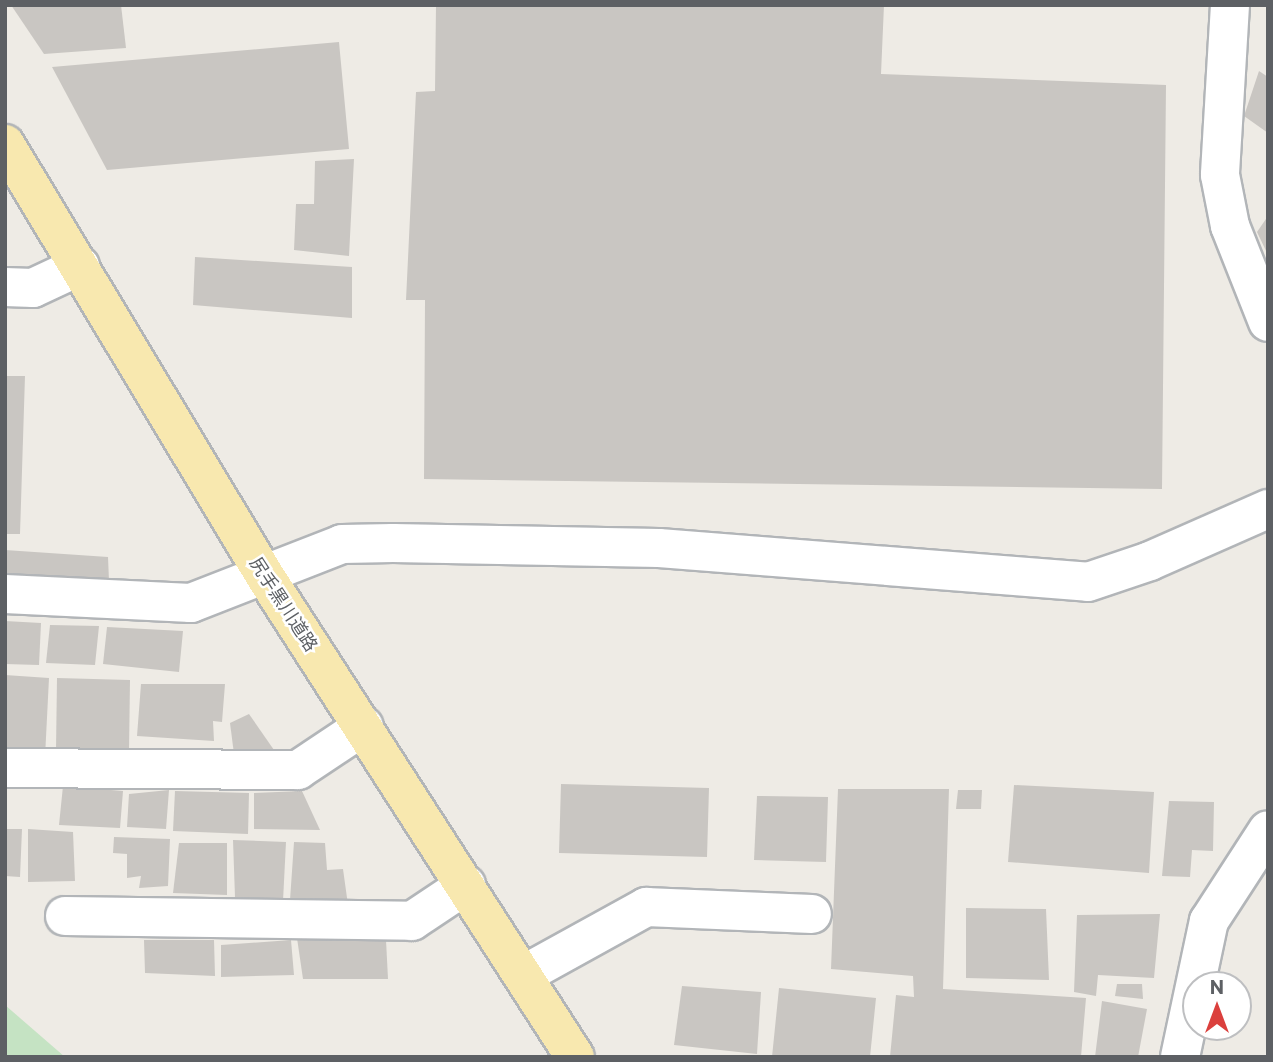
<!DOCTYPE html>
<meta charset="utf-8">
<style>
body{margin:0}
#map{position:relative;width:1273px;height:1062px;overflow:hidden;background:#eeebe5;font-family:Commissioner,"Noto Sans JP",sans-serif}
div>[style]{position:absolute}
.green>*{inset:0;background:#c5e3c3}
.building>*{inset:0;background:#c9c6c2}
.roads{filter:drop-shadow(2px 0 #b2b5b8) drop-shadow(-2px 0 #b2b5b8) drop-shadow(0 2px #b2b5b8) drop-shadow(0 -2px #b2b5b8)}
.minor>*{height:38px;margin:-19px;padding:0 19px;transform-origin:19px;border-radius:19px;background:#fff}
.major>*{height:38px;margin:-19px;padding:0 19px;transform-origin:19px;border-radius:19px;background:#f8e8af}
span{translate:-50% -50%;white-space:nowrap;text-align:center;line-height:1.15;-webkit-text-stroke:5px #fff;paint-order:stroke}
.street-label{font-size:18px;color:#5d6064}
.frame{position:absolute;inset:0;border:7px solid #5d6064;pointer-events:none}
.north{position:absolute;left:1182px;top:971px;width:70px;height:70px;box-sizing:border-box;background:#fff;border:2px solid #bebfc1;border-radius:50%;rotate:0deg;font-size:19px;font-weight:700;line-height:28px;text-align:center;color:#5d6064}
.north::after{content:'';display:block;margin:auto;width:24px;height:32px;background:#db403d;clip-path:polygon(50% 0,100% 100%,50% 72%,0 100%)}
</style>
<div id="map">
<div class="green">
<div style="clip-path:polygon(5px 1005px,65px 1057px,5px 1057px)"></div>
</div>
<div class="building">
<div style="clip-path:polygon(11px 5px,121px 5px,126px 48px,44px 54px)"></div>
<div style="clip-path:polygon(436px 5px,884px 5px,881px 74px,1166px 85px,1162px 489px,424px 479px,425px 300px,406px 300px,416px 92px,435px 91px)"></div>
<div style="clip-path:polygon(339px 42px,349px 149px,107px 170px,52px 67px)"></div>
<div style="clip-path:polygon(1259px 71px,1268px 77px,1268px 133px,1244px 116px)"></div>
<div style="clip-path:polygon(354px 159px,349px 256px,294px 250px,296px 204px,314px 204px,315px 161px)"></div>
<div style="clip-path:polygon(1268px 216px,1268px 255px,1257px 232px)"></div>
<div style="clip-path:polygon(195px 257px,352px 267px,352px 318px,193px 305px)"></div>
<div style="clip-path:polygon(5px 376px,25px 376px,20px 534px,5px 534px)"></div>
<div style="clip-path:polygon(5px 550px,108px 557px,109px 581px,5px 575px)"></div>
<div style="clip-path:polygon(5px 621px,41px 623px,39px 665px,5px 664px)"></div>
<div style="clip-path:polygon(50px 625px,99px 626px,95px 665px,46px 663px)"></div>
<div style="clip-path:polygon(107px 627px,183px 631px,179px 672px,103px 664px)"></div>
<div style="clip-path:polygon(5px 675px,49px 678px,45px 757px,5px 756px)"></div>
<div style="clip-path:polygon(57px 678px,130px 680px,129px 751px,56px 750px)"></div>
<div style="clip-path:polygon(141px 684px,225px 684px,222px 722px,213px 721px,214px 741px,137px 736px)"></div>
<div style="clip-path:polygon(249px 714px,274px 750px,234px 754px,230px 723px)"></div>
<div style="clip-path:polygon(561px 784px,709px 788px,707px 857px,559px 853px)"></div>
<div style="clip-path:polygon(1014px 785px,1154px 792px,1149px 873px,1008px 862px)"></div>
<div style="clip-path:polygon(63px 786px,123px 791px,120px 828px,59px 825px)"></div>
<div style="clip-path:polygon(838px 789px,949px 789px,943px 989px,1086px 998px,1081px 1057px,890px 1057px,896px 995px,914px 997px,913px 976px,831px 969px)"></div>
<div style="clip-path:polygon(169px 790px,166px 829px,127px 827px,129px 794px)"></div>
<div style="clip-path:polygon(958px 790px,982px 790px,981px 809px,956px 809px)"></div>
<div style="clip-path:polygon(175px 791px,249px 793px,248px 834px,173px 831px)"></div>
<div style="clip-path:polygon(302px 791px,320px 830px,254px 829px,254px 793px)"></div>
<div style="clip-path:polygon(757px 796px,828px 797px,826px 862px,754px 860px)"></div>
<div style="clip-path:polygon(1169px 801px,1214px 802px,1213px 851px,1192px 850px,1190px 877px,1162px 876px)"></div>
<div style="clip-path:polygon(5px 829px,22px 829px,20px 877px,5px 876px)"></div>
<div style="clip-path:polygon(28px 829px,73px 832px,75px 881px,28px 882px)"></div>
<div style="clip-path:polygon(114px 837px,170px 839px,168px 886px,139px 888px,141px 876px,127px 878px,127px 854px,113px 853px)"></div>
<div style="clip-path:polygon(233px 840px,286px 842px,283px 901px,235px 897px)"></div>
<div style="clip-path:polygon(294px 842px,325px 843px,327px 870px,343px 869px,348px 905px,290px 900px)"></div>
<div style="clip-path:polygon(179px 843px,227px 843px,227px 895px,173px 893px)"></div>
<div style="clip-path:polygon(966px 908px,1046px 909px,1049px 980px,966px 978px)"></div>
<div style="clip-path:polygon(1160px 914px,1154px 978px,1098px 975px,1096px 996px,1074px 992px,1077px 915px)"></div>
<div style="clip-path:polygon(297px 938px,386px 940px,388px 979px,303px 979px)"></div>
<div style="clip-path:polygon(144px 940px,214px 940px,215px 976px,145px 973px)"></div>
<div style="clip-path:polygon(291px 940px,294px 975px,221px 977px,221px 945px)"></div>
<div style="clip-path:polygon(1117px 984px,1142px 984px,1143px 999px,1115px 996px)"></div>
<div style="clip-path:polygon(682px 986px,761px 992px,757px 1054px,674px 1045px)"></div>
<div style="clip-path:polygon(779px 988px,876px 998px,870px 1057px,772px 1057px)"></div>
<div style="clip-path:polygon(1102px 1001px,1147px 1009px,1138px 1057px,1095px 1057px)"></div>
</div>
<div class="roads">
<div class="minor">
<div style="left:1230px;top:5px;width:170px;rotate:93.4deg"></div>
<div style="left:1220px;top:175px;width:52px;rotate:78.9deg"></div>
<div style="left:1230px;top:226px;width:103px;rotate:68.4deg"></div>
<div style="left:5px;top:287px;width:28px;rotate:2deg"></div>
<div style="left:33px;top:288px;width:52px;rotate:-25.1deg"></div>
<div style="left:5px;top:594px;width:186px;rotate:2.8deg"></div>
<div style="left:191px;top:603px;width:162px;rotate:-21.3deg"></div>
<div style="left:342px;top:544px;width:51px;rotate:-1.1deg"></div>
<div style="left:393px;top:543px;width:266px;rotate:1.1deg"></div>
<div style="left:659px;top:548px;width:430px;rotate:4.5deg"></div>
<div style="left:1088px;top:582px;width:65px;rotate:-18.7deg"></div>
<div style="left:1150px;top:561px;width:129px;rotate:-23.8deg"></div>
<div style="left:5px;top:768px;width:293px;rotate:0.4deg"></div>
<div style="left:298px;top:770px;width:79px;rotate:-33.7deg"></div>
<div style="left:65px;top:916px;width:347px;rotate:0.8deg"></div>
<div style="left:412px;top:921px;width:65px;rotate:-33.7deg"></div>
<div style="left:523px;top:975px;width:141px;rotate:-28.9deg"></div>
<div style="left:646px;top:907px;width:166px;rotate:2.4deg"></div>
<div style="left:1180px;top:1057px;width:139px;rotate:-78deg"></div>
<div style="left:1209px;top:921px;width:108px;rotate:-57deg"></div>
</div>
<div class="major">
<div style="left:5px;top:144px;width:504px;rotate:58.96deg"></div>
<div style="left:265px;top:576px;width:572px;rotate:57.2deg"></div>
</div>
</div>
<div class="street-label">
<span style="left:284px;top:604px;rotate:57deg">尻手黒川道路</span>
</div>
<div class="frame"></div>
<div class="north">N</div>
</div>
